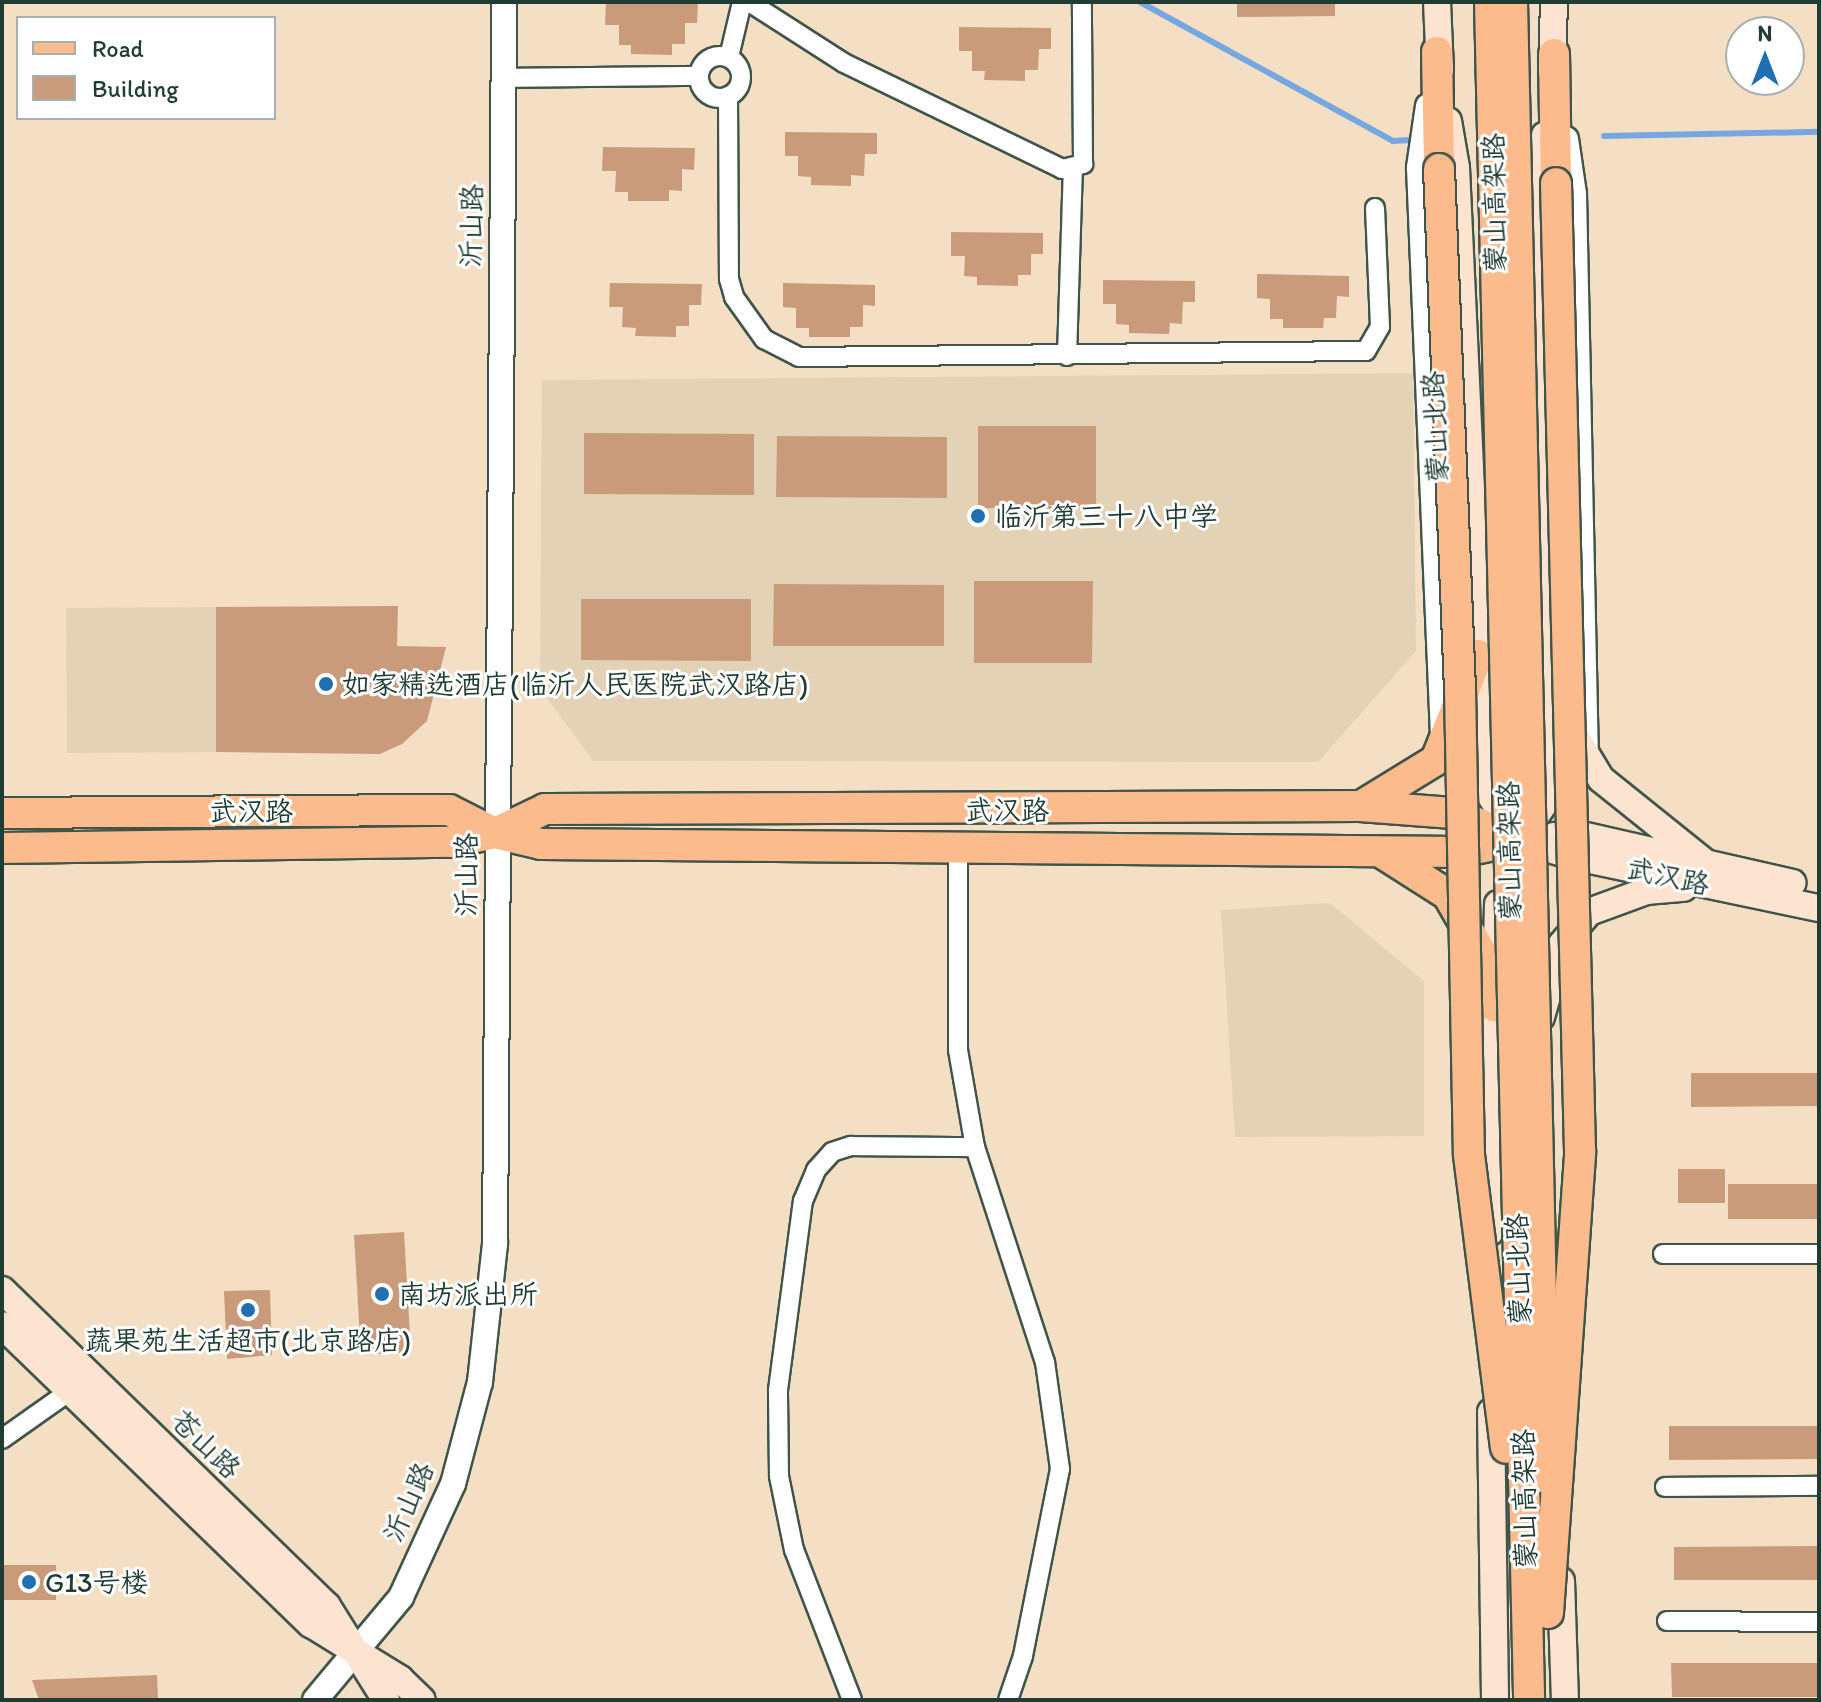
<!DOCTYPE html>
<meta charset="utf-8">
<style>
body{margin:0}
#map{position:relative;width:1821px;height:1702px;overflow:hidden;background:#f4dfc4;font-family:Itim,"LXGW WenKai TC",sans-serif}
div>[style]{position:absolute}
.built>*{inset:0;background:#e3d2b5}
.stream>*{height:6px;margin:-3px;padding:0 3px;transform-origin:3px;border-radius:3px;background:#76a7e1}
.building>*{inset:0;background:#ca9b7a}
.roads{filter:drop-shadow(2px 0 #3f554a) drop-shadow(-2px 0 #3f554a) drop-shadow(0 2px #3f554a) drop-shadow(0 -2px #3f554a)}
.minor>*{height:18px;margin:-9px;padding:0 9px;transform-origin:9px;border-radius:9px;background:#fff}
.minor>.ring{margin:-9px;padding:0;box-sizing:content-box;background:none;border:18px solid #fff;border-radius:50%}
.tertiary>*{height:24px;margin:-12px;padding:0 12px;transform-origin:12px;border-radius:12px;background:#fff}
.secondary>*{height:26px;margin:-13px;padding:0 13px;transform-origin:13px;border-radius:13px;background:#fde4d1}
.primary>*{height:30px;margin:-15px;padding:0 15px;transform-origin:15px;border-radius:15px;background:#fbbb8c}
.trunk>*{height:30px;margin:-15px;padding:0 15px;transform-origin:15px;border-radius:15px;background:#fbbb8c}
.bridges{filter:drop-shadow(2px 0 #3f554a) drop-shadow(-2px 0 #3f554a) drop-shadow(0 2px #3f554a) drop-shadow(0 -2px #3f554a)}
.trunk-bridge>*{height:30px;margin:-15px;padding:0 15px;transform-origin:15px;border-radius:15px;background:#fbbb8c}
.dots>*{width:22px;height:22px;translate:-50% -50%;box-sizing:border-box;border:4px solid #fff;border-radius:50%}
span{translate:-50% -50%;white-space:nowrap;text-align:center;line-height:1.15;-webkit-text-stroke:6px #fff;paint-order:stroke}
.street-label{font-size:28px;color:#1f3d34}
.poi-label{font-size:28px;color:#1f3d34}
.left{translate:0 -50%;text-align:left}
.frame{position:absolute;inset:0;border:4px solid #1f3d34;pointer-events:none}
.legend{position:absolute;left:16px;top:16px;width:260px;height:104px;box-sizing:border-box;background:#fff;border:2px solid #a5b1ae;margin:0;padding:10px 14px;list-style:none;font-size:24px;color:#1f3d34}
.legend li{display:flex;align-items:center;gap:16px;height:40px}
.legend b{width:40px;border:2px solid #a5b1ae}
.north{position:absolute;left:1725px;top:16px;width:80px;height:80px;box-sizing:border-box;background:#fff;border:2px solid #a5b1ae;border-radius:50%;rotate:0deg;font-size:22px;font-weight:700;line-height:32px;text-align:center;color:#1f3d34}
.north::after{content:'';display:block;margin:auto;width:28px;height:36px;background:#1f6fb2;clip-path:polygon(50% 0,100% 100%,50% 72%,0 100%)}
</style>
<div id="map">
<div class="built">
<div style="clip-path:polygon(1413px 373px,1416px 651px,1318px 762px,593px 761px,540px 688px,542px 380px)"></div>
<div style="clip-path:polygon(216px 607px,216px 752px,67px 753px,66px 608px)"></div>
<div style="clip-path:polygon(1330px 903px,1424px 981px,1424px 1136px,1235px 1137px,1221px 910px)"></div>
</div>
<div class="stream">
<div style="left:1140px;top:2px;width:289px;rotate:28.8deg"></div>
<div style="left:1393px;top:141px;width:17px;rotate:-3deg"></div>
<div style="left:1604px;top:136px;width:215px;rotate:-1.1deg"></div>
</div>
<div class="building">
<div style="clip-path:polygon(606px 2px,698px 2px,697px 23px,685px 23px,685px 44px,672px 44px,672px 55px,631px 54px,631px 45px,619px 45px,619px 25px,605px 25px)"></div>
<div style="clip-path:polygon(1237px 2px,1335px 2px,1335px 16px,1237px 17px)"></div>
<div style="clip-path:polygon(959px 27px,1051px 28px,1051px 49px,1039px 49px,1038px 70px,1025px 70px,1025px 81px,984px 80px,985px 71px,972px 71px,972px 51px,959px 51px)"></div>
<div style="clip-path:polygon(785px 132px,877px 133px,877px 154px,865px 154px,864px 176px,851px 175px,851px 186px,811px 185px,811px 177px,798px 176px,798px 156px,785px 156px)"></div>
<div style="clip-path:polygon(603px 147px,695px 148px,694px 170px,682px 169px,682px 191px,669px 190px,669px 201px,628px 201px,628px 192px,615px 192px,616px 171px,602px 171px)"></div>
<div style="clip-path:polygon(951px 232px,1043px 233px,1043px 254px,1031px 254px,1031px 275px,1018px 275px,1018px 286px,977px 285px,977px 277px,964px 276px,965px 256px,951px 256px)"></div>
<div style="clip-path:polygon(1257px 274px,1349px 276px,1349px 297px,1337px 296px,1336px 318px,1324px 318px,1323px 328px,1283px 328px,1283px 319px,1270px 319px,1270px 299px,1257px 298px)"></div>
<div style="clip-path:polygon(1103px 280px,1195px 281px,1195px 302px,1183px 302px,1182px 324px,1170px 323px,1169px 334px,1129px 333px,1129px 325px,1116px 324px,1116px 304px,1103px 304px)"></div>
<div style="clip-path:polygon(610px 283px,702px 284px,701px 305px,689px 305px,689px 326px,676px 326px,676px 337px,635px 336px,636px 328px,622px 327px,623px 307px,609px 307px)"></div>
<div style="clip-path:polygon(783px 283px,875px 285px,875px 306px,863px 305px,863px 327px,850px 327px,850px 337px,809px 337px,809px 328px,796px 328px,796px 308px,783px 307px)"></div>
<div style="clip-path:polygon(978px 426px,1096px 426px,1096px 509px,978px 508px)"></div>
<div style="clip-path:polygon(584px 433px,754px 434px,754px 495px,584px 494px)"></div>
<div style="clip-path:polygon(777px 436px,947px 437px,947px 498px,776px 497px)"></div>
<div style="clip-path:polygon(974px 581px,1093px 581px,1092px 663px,974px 663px)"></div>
<div style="clip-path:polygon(774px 584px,944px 585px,944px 646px,773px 646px)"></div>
<div style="clip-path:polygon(581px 599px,751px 599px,751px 661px,581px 660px)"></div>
<div style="clip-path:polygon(398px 606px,397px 646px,446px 647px,427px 721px,402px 744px,380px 754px,216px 752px,216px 607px)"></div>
<div style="clip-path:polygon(1691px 1073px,1819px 1073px,1819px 1106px,1691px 1107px)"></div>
<div style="clip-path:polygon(1678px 1169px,1725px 1169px,1725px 1203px,1678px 1203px)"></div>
<div style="clip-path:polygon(1728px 1184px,1818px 1184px,1818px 1219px,1728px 1219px)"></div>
<div style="clip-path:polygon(404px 1232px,411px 1352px,361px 1355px,354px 1235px)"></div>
<div style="clip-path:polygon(270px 1290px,272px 1355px,227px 1359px,224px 1291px)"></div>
<div style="clip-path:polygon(1669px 1426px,1819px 1426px,1819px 1459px,1669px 1460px)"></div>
<div style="clip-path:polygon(1819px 1546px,1819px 1580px,1674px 1580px,1674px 1547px)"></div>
<div style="clip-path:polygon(2px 1565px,56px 1565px,56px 1600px,2px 1600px)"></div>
<div style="clip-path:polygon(1671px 1663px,1819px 1663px,1819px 1697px,1672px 1697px)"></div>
<div style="clip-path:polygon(157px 1675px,158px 1700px,39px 1700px,32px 1680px)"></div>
</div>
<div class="roads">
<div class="minor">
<div style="left:749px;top:2px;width:113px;rotate:32.7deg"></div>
<div style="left:844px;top:63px;width:242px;rotate:25.9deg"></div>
<div style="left:1062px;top:169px;width:22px;rotate:-13deg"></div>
<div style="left:1083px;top:164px;width:162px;rotate:-90.4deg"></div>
<div class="ring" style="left:699px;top:56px;width:24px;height:24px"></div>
<div style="left:729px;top:57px;width:57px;rotate:-76.7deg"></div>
<div style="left:503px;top:78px;width:195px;rotate:-0.6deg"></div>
<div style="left:728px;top:96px;width:183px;rotate:89.7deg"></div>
<div style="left:729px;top:279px;width:19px;rotate:74deg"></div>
<div style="left:734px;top:297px;width:52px;rotate:54.5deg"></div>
<div style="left:764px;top:339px;width:39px;rotate:27deg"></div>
<div style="left:799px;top:357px;width:567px;rotate:-0.61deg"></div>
<div style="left:1366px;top:351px;width:28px;rotate:-60deg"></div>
<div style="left:1380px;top:327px;width:119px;rotate:-92.4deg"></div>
<div style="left:1067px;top:356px;width:187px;rotate:-88.2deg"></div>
<div style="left:958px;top:846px;width:204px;rotate:90deg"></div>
<div style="left:958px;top:1050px;width:98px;rotate:80.1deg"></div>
<div style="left:975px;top:1147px;width:226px;rotate:72deg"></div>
<div style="left:1045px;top:1362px;width:108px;rotate:82deg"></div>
<div style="left:1060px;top:1469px;width:191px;rotate:101.2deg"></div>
<div style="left:1023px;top:1656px;width:46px;rotate:108.8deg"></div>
<div style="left:1663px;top:1254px;width:156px"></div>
<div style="left:2px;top:1439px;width:83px;rotate:-35.2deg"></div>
<div style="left:1665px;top:1487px;width:154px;rotate:-0.4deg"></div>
<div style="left:1667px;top:1621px;width:152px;rotate:0.4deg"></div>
<div style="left:852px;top:1700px;width:161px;rotate:-111.1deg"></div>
<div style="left:794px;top:1550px;width:76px;rotate:-101.5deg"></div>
<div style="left:779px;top:1476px;width:86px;rotate:-90.7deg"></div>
<div style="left:778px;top:1390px;width:191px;rotate:-82.5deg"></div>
<div style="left:803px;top:1201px;width:34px;rotate:-67deg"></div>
<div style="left:816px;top:1170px;width:24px;rotate:-48deg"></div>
<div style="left:832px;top:1152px;width:20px;rotate:-18deg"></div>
<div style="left:851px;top:1146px;width:124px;rotate:0.5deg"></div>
</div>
<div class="tertiary">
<div style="left:1428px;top:106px;width:63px;rotate:98.3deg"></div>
<div style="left:1419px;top:168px;width:569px;rotate:87.58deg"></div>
<div style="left:1566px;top:139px;width:56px;rotate:81.7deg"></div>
<div style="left:1574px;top:194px;width:566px;rotate:88.79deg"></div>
<div style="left:315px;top:1700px;width:134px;rotate:-50.1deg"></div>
<div style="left:401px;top:1597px;width:124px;rotate:-65.3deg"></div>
<div style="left:453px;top:1484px;width:106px;rotate:-75.2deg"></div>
<div style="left:480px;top:1382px;width:139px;rotate:-83.8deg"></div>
<div style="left:495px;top:1244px;width:1242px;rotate:-89.58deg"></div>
</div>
<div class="secondary">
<div style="left:1437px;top:2px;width:68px;rotate:87.5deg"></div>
<div style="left:1552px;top:72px;width:70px;rotate:-88.4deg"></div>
<div style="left:1448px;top:121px;width:48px;rotate:80.3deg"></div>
<div style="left:1456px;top:168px;width:620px;rotate:87.32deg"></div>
<div style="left:1485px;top:787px;width:49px;rotate:58.2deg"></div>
<div style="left:1569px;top:726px;width:62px;rotate:58.9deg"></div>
<div style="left:1601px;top:779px;width:134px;rotate:38.7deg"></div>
<div style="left:1525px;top:831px;width:45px;rotate:-54.9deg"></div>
<div style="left:1551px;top:794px;width:610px;rotate:-91.13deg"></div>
<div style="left:1539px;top:184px;width:49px;rotate:-83deg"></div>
<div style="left:1554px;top:836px;width:23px;rotate:-5deg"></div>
<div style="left:1577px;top:834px;width:221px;rotate:12.8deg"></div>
<div style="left:1518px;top:840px;width:60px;rotate:16.3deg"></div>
<div style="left:1576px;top:857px;width:248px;rotate:11.9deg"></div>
<div style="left:1541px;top:1017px;width:76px;rotate:-74deg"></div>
<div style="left:1562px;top:944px;width:42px;rotate:-49.8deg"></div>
<div style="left:1589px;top:912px;width:61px;rotate:-20.2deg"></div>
<div style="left:1646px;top:891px;width:38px;rotate:-5deg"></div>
<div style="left:1490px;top:1232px;width:328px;rotate:-88.6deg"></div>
<div style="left:2px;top:1290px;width:453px;rotate:44.2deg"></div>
<div style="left:327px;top:1606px;width:111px;rotate:57.9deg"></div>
<div style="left:2px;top:1325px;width:430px;rotate:44.1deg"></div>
<div style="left:311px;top:1624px;width:105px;rotate:31.7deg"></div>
<div style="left:400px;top:1679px;width:30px;rotate:44deg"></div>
<div style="left:1491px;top:1412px;width:288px;rotate:89.2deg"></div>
<div style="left:1561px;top:1581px;width:119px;rotate:88.1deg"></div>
</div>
<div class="primary">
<div style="left:1361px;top:806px;width:88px;rotate:-31.5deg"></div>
<div style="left:1436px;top:760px;width:113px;rotate:-68.2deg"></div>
<div style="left:2px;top:813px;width:447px;rotate:-0.4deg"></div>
<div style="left:449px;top:810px;width:51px;rotate:26.6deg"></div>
<div style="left:495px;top:833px;width:55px;rotate:-25.6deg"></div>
<div style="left:545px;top:809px;width:815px;rotate:-0.21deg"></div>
<div style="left:1360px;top:806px;width:93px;rotate:4.3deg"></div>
<div style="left:1453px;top:813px;width:70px;rotate:22.6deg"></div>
<div style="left:2px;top:848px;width:449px;rotate:-0.8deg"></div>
<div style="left:451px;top:842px;width:45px;rotate:-11.6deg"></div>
<div style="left:495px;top:833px;width:47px;rotate:13.4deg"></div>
<div style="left:541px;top:844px;width:919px;rotate:0.5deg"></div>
<div style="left:1460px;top:852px;width:59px;rotate:-11.7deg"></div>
<div style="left:1384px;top:854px;width:76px;rotate:32.6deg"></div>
<div style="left:1448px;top:895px;width:76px;rotate:60.1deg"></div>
<div style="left:1486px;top:961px;width:46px;rotate:79.9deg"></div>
</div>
<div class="trunk">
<div style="left:1437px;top:52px;width:117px;rotate:89deg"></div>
<div style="left:1554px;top:54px;width:129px;rotate:89.1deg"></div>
</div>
</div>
<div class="bridges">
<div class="trunk-bridge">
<div style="left:1490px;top:2px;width:1698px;rotate:88.68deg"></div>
<div style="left:1512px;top:2px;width:1476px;rotate:88.72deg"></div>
<div style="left:1439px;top:169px;width:520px;rotate:87.69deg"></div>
<div style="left:1460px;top:689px;width:466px;rotate:88.9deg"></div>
<div style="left:1469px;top:1155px;width:295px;rotate:82.8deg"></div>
<div style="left:1548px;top:1613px;width:463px;rotate:-86deg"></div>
<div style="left:1580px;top:1151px;width:968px;rotate:-91.42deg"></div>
</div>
</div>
<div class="dots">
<div style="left:978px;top:516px;background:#1f6fb2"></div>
<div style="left:326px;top:684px;background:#1f6fb2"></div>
<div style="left:382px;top:1294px;background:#1f6fb2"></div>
<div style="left:248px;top:1310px;background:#1f6fb2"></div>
<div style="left:29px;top:1582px;background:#1f6fb2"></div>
</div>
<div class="street-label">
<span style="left:1494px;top:203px;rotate:-91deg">蒙山高架路</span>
<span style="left:471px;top:226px;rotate:-89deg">沂山路</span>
<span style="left:1435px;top:427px;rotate:-93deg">蒙山北路</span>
<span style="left:1007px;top:810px">武汉路</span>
<span style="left:251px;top:811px">武汉路</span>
<span style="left:1509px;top:851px;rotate:-91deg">蒙山高架路</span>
<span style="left:466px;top:875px;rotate:-90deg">沂山路</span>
<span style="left:1668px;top:876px;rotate:12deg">武汉路</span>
<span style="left:1518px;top:1269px;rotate:-92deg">蒙山北路</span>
<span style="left:206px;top:1444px;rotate:44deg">苍山路</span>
<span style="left:1524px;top:1499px;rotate:-91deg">蒙山高架路</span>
<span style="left:408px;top:1502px;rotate:-66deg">沂山路</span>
</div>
<div class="poi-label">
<span class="left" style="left:994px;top:516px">临沂第三十八中学</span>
<span class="left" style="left:342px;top:684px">如家精选酒店(临沂人民医院武汉路店)</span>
<span class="left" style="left:398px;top:1294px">南坊派出所</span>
<span style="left:248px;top:1340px">蔬果苑生活超市(北京路店)</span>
<span class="left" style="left:45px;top:1582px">G13号楼</span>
</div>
<div class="frame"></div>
<ul class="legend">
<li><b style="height:10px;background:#fbbb8c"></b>Road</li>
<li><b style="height:22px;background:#ca9b7a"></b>Building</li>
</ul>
<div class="north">N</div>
</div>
